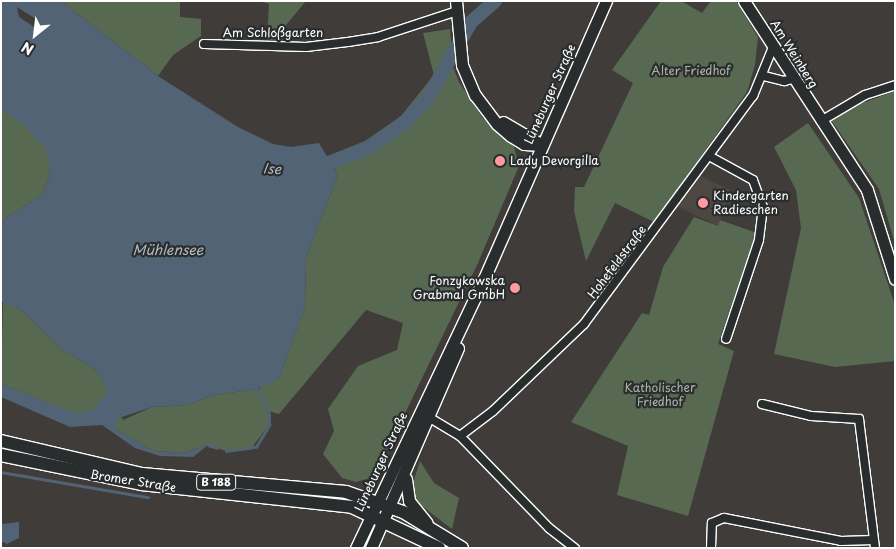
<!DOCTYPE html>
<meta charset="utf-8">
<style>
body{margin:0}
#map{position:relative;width:896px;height:549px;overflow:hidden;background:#3f3c3a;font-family:"Playpen Sans",sans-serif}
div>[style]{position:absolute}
.built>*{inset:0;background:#4d4742}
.green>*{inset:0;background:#586952}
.water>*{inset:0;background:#516374}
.stream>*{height:2.5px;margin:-1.25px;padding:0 1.25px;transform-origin:1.25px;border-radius:1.25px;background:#516374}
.river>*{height:14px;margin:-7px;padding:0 7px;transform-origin:7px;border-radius:7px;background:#516374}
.roads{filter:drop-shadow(1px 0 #fff) drop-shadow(-1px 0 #fff) drop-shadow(0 1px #fff) drop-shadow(0 -1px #fff)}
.street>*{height:8px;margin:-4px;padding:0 4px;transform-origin:4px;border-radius:4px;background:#2a2d2e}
.secondary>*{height:11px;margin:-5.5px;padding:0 5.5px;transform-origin:5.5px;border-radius:5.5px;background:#2a2d2e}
.primary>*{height:12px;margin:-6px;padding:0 6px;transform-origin:6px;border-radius:6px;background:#2a2d2e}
.dots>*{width:14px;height:14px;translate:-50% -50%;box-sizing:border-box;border:2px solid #2a2d2e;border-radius:50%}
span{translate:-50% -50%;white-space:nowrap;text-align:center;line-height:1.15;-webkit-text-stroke:4.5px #2a2d2e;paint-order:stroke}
.shield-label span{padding:1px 4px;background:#2a2d2e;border:1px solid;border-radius:4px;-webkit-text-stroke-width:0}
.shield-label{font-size:11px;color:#fff;font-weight:700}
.street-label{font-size:12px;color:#fff}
.park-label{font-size:12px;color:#acb4a8}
.poi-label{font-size:12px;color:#fff}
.left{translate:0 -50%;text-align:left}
.right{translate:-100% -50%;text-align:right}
.water-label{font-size:14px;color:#b1b9c0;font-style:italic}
.frame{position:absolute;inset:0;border:2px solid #fff;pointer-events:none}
.north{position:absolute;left:10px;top:10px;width:50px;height:50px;-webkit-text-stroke:4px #2a2d2e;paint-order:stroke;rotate:209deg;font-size:14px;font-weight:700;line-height:20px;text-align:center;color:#fff}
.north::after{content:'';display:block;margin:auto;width:18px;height:22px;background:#fff;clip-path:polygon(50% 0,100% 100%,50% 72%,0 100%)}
</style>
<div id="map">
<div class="built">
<div style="clip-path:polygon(699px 175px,730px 190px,718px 226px,676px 206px)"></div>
</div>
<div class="green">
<div style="clip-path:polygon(61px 1px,180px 1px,180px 17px,201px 19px,201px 36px,173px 55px,158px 76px)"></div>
<div style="clip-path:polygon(259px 1px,306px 1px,286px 25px,282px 42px,267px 41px,269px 4px)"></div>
<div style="clip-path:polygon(661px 1px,681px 1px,702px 13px,711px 1px,736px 1px,758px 37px,755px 65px,747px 92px,654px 222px,615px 203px,586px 261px,574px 211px,575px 187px,584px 187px,633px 83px,612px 70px)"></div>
<div style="clip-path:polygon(450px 29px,453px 67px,459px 82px,482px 117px,514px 147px,519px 166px,478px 263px,374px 477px,356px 482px,342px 478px,323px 454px,334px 431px,328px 409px,358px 366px,397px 350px,403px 323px,366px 310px,279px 414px,268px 411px,269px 425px,250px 450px,226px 451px,208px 445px,183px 453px,154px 451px,116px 430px,1px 384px,3px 301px,23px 311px,64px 351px,92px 367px,103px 380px,123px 420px,152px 407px,186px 405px,214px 395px,257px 389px,259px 393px,260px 386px,279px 378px,305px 307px,306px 257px,338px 175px,328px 156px,365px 141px,401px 116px,434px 75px,423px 33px)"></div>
<div style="clip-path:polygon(895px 91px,895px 244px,879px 189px,831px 120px,849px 108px)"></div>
<div style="clip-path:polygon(1px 110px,21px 121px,48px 150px,50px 175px,42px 195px,7px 217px,1px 226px)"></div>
<div style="clip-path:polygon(808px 123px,859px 198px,895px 305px,895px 361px,835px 367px,774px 354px,801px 228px,796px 190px,774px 147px)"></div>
<div style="clip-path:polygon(694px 217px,718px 226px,720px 220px,757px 233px,718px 344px,734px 351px,688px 516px,617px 495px,628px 446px,571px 422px,642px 313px,649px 315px,663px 267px)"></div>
<div style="clip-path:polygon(420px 461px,434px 483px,459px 498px,452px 529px,414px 500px,412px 486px)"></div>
</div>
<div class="water">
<div style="clip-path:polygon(evenodd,1px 1px,61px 1px,158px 76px,238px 127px,273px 144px,291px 147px,319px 143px,338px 175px,306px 257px,305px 307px,279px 378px,257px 389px,214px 395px,186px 405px,152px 407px,116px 419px,116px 430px,154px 451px,183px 453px,208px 445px,193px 457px,160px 456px,135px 448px,102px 425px,70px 427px,1px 397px,1px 384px,77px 414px,93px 410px,107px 393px,103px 380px,92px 367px,64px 351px,23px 311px,1px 301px,1px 226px,7px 217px,42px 195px,50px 175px,47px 150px,21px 122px,1px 110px,1px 1px,17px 7px,36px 19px,34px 27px,19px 17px,17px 7px)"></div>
<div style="clip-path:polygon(19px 522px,19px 538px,7px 544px,1px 541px,1px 524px)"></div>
</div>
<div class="stream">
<div style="left:208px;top:445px;width:9px;rotate:18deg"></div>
<div style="left:226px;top:451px;width:30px;rotate:-8deg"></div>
<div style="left:256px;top:447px;width:26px;rotate:-59deg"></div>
<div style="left:269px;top:425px;width:11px;rotate:-90deg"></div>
<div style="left:269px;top:414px;width:28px;rotate:-116deg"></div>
<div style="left:1px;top:472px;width:149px;rotate:9.7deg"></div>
</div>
<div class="river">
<div style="left:313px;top:169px;width:61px;rotate:-21.1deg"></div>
<div style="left:370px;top:147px;width:43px;rotate:-35.5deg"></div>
<div style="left:405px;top:122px;width:35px;rotate:-47deg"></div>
<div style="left:429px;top:96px;width:85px;rotate:-60.4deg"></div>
<div style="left:471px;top:22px;width:32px;rotate:-41deg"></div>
</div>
<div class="roads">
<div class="street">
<div style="left:204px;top:44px;width:102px;rotate:1.7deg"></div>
<div style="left:306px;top:47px;width:42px;rotate:-6.8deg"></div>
<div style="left:348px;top:42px;width:30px;rotate:-9deg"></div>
<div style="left:378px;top:37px;width:83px;rotate:-18.2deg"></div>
<div style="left:764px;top:76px;width:21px;rotate:14deg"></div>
<div style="left:784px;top:81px;width:9px;rotate:-13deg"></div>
<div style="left:821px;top:121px;width:51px;rotate:-30.6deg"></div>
<div style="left:865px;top:95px;width:32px;rotate:-18deg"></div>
<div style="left:709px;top:156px;width:50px;rotate:28.6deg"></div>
<div style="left:753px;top:180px;width:29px;rotate:70deg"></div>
<div style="left:763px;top:207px;width:33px;rotate:97deg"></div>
<div style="left:759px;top:240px;width:104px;rotate:108.4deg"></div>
<div style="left:762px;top:404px;width:50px;rotate:13.8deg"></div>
<div style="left:811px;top:416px;width:48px;rotate:3.6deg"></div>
<div style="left:859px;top:419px;width:130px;rotate:82.9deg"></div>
<div style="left:430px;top:418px;width:35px;rotate:31deg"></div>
<div style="left:460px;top:436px;width:128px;rotate:45.9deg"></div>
<div style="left:549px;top:528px;width:33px;rotate:38deg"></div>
<div style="left:460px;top:436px;width:41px;rotate:-37.1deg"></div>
<div style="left:493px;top:411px;width:126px;rotate:-43.7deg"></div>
<div style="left:584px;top:324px;width:284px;rotate:-53.5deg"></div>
<div style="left:753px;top:96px;width:53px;rotate:-67.8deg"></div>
<div style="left:711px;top:548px;width:25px;rotate:-88deg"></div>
<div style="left:712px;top:523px;width:13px;rotate:-23deg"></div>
<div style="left:724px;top:518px;width:119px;rotate:11.1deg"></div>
<div style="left:841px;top:541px;width:32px;rotate:-2deg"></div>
</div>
<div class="secondary">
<div style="left:456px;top:1px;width:64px;rotate:84.6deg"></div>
<div style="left:462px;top:65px;width:33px;rotate:67deg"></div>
<div style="left:475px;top:95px;width:36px;rotate:53deg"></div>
<div style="left:497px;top:124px;width:18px;rotate:41deg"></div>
<div style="left:511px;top:136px;width:15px;rotate:32deg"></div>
<div style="left:524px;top:144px;width:18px;rotate:3deg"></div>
<div style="left:744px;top:1px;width:225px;rotate:56.9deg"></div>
<div style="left:867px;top:190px;width:93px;rotate:72.5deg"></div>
<div style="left:503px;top:122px;width:45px;rotate:30.5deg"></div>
<div style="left:406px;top:479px;width:22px;rotate:82deg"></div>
<div style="left:409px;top:501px;width:28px;rotate:51deg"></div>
<div style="left:356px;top:548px;width:296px;rotate:-64.6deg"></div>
<div style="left:483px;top:281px;width:306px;rotate:-66.3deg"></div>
<div style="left:371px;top:548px;width:218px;rotate:-66.5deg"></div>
</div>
<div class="primary">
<div style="left:1px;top:441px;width:145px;rotate:13.2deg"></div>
<div style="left:142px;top:474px;width:205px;rotate:5deg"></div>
<div style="left:346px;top:492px;width:60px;rotate:19.3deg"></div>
<div style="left:403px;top:512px;width:69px;rotate:31.4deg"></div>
<div style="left:1px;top:455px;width:143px;rotate:11.7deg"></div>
<div style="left:141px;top:484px;width:212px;rotate:6.2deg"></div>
<div style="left:352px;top:507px;width:96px;rotate:25.2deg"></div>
</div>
</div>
<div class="dots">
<div style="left:500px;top:161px;background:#ff9aa2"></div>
<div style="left:703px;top:203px;background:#ff9aa2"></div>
<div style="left:515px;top:288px;background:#ff9aa2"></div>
</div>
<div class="shield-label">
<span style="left:216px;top:482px">B 188</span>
</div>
<div class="street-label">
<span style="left:273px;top:33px">Am Schloßgarten</span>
<span style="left:794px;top:54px;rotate:58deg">Am Weinberg</span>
<span style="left:550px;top:94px;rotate:-66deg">Lüneburger Straße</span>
<span style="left:617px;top:262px;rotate:-53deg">Hohefeldstraße</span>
<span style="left:381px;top:462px;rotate:-65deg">Lüneburger Straße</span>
<span style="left:133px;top:481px;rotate:9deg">Bromer Straße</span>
</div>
<div class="park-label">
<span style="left:691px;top:71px">Alter Friedhof</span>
<span style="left:660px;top:395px">Katholischer<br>Friedhof</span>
</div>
<div class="poi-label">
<span class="left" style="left:510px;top:161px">Lady Devorgilla</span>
<span class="left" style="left:713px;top:203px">Kindergarten<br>Radieschen</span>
<span class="right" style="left:505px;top:288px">Fonzykowska<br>Grabmal GmbH</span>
</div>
<div class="water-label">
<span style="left:272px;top:169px;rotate:4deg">Ise</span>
<span style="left:168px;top:250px">Mühlensee</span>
</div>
<div class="frame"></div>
<div class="north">N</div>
</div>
